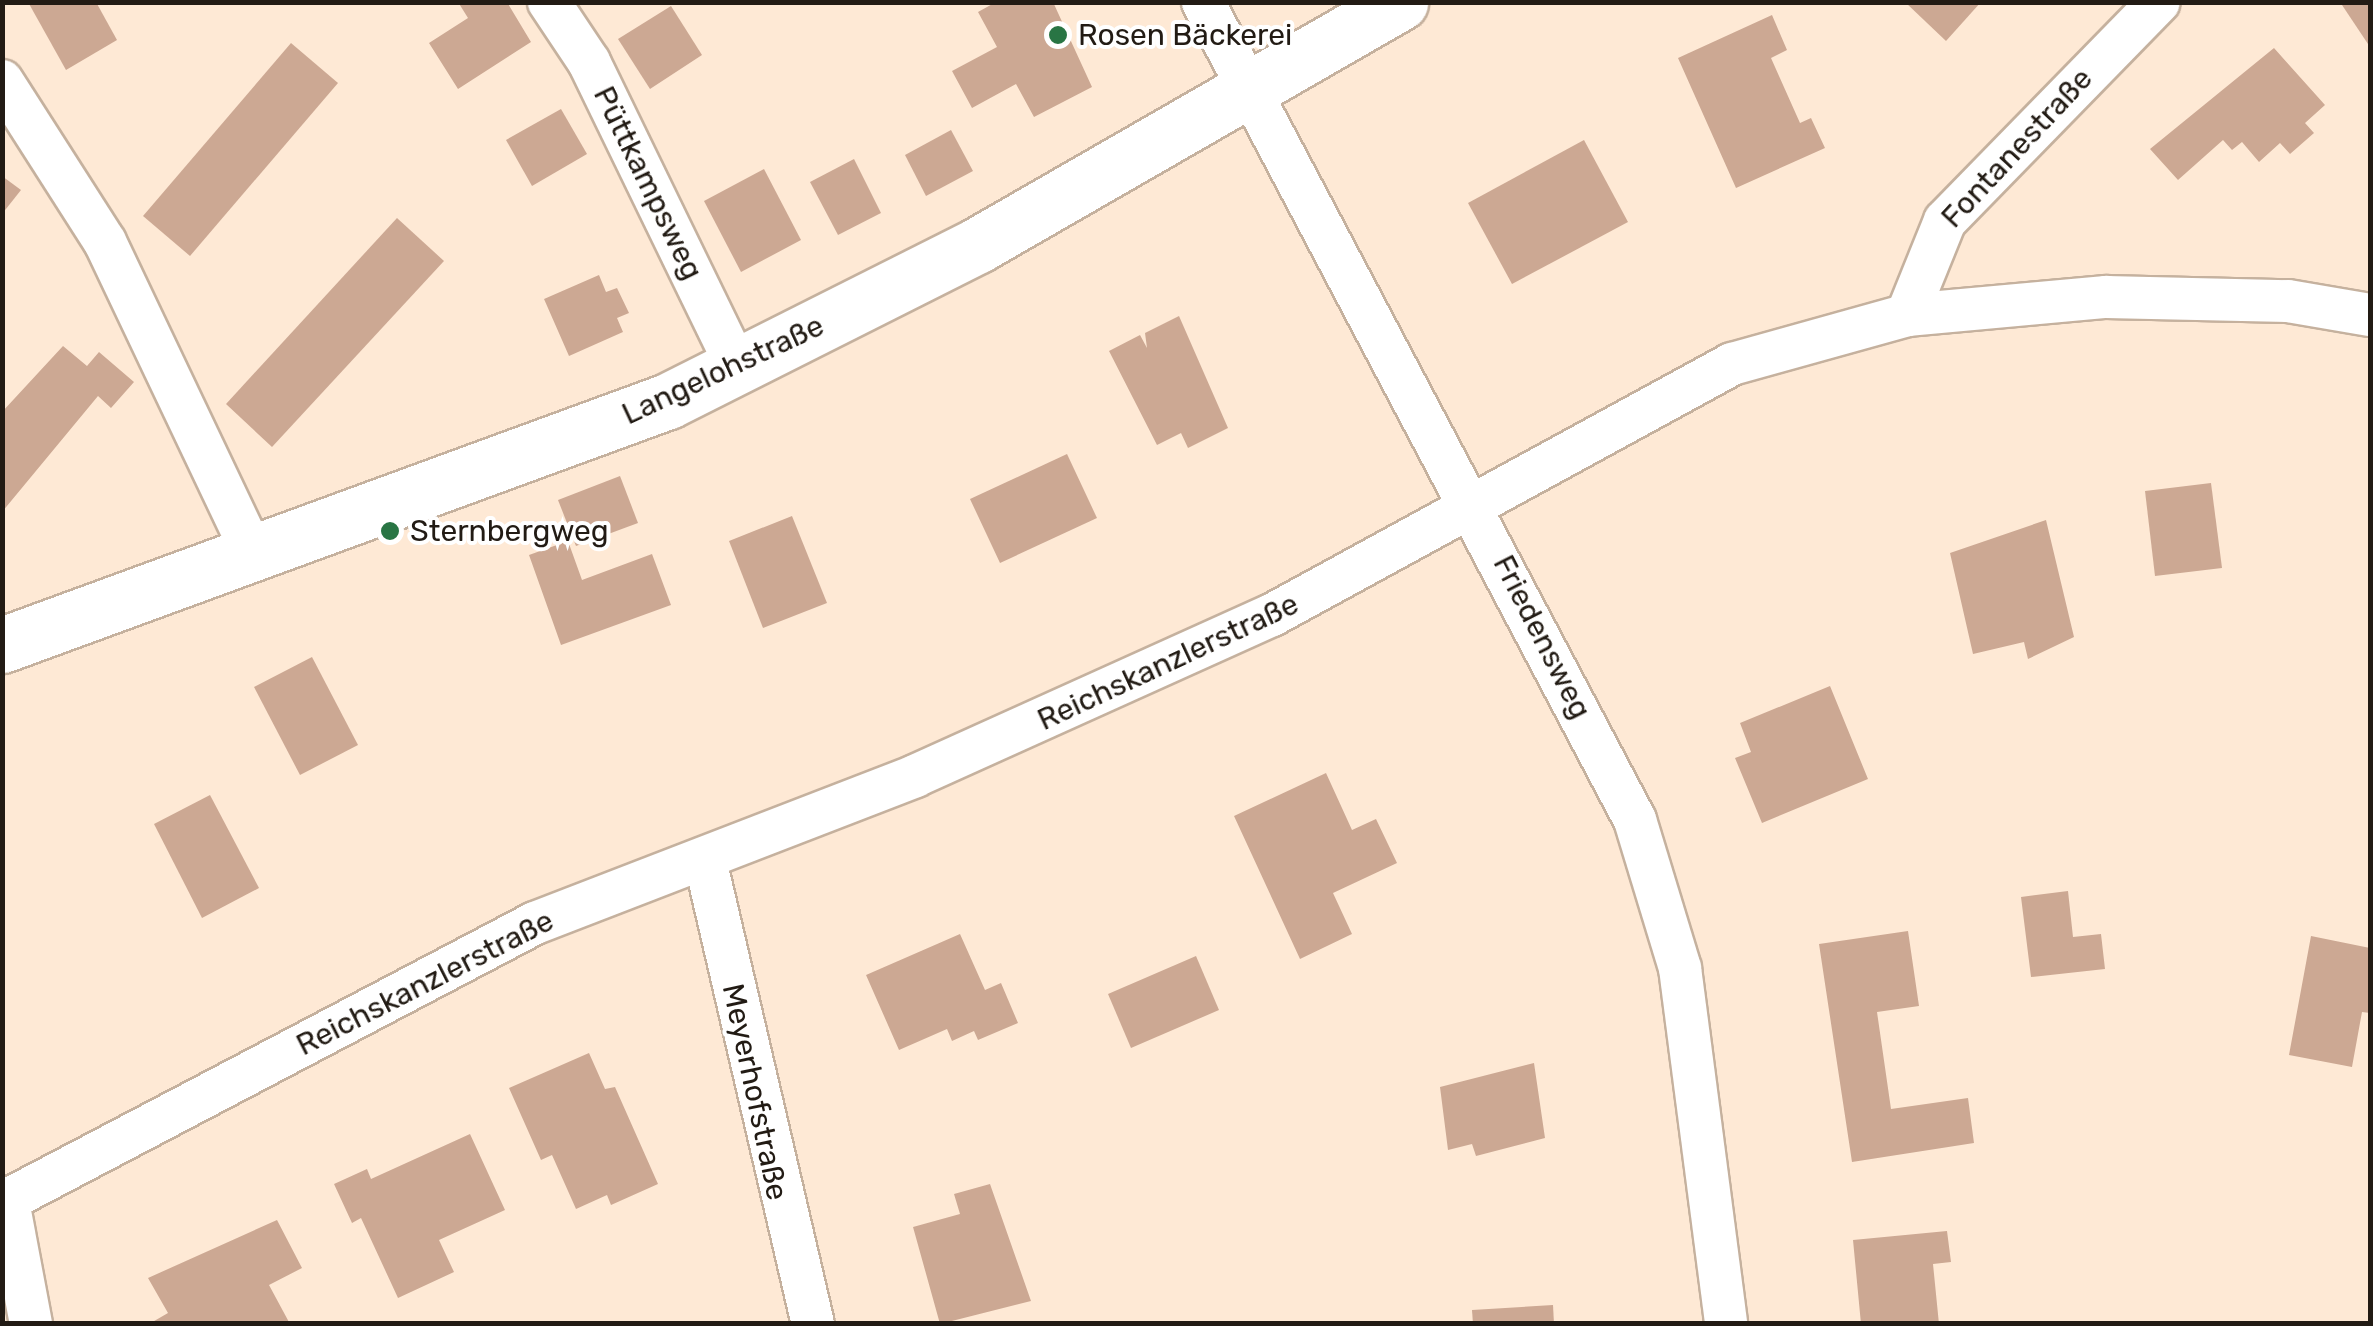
<!DOCTYPE html>
<meta charset="utf-8">
<style>
body{margin:0}
#map{position:relative;width:2373px;height:1326px;overflow:hidden;background:#fee9d5;font-family:Rubik,sans-serif}
div>[style]{position:absolute}
.building>*{inset:0;background:#cca893}
.roads{filter:drop-shadow(2px 0 #c5b19e) drop-shadow(-2px 0 #c5b19e) drop-shadow(0 2px #c5b19e) drop-shadow(0 -2px #c5b19e)}
.street>*{height:42px;margin:-21px;padding:0 21px;transform-origin:21px;border-radius:21px;background:#fff}
.secondary>*{height:55px;margin:-27.5px;padding:0 27.5px;transform-origin:27.5px;border-radius:27.5px;background:#fff}
.dots>*{width:28px;height:28px;translate:-50% -50%;box-sizing:border-box;border:5px solid #fff;border-radius:50%}
span{translate:-50% -50%;white-space:nowrap;text-align:center;line-height:1.15;-webkit-text-stroke:8px #fff;paint-order:stroke}
.poi-label{font-size:30px;color:#221b14}
.left{translate:0 -50%;text-align:left}
.street-label{font-size:30px;color:#221b14}
.frame{position:absolute;inset:0;border:5px solid #221b14;pointer-events:none}
</style>
<div id="map">
<div class="building">
<div style="clip-path:polygon(28px 2px,96px 2px,117px 40px,66px 70px)"></div>
<div style="clip-path:polygon(458px 2px,507px 2px,531px 42px,458px 89px,429px 43px,468px 18px)"></div>
<div style="clip-path:polygon(996px 2px,1053px 2px,1092px 87px,1034px 117px,1016px 84px,972px 108px,952px 71px,997px 47px,978px 12px)"></div>
<div style="clip-path:polygon(1905px 2px,1981px 2px,1946px 41px)"></div>
<div style="clip-path:polygon(2340px 2px,2370px 2px,2370px 47px)"></div>
<div style="clip-path:polygon(671px 6px,702px 55px,650px 89px,618px 39px)"></div>
<div style="clip-path:polygon(1772px 15px,1787px 50px,1771px 58px,1800px 123px,1811px 118px,1825px 148px,1736px 188px,1678px 58px)"></div>
<div style="clip-path:polygon(291px 43px,338px 83px,190px 256px,143px 216px)"></div>
<div style="clip-path:polygon(2274px 48px,2325px 105px,2305px 123px,2314px 133px,2290px 154px,2280px 143px,2259px 162px,2242px 142px,2232px 150px,2223px 140px,2178px 180px,2150px 149px)"></div>
<div style="clip-path:polygon(561px 109px,587px 154px,532px 186px,506px 140px)"></div>
<div style="clip-path:polygon(951px 130px,973px 171px,926px 196px,905px 155px)"></div>
<div style="clip-path:polygon(1584px 140px,1628px 222px,1512px 284px,1468px 203px)"></div>
<div style="clip-path:polygon(854px 159px,881px 213px,838px 235px,810px 182px)"></div>
<div style="clip-path:polygon(764px 169px,801px 240px,741px 272px,704px 201px)"></div>
<div style="clip-path:polygon(2px 176px,21px 190px,2px 214px)"></div>
<div style="clip-path:polygon(397px 218px,444px 261px,272px 447px,226px 404px)"></div>
<div style="clip-path:polygon(599px 275px,606px 292px,617px 288px,629px 313px,617px 318px,623px 332px,569px 356px,544px 299px)"></div>
<div style="clip-path:polygon(1179px 316px,1228px 428px,1188px 448px,1181px 433px,1157px 445px,1109px 351px,1140px 335px,1147px 348px,1145px 333px)"></div>
<div style="clip-path:polygon(63px 346px,87px 366px,99px 352px,134px 382px,111px 408px,98px 396px,2px 512px,2px 412px)"></div>
<div style="clip-path:polygon(1067px 454px,1097px 518px,1000px 563px,970px 499px)"></div>
<div style="clip-path:polygon(620px 476px,638px 523px,576px 546px,558px 500px)"></div>
<div style="clip-path:polygon(2211px 483px,2222px 568px,2155px 576px,2145px 491px)"></div>
<div style="clip-path:polygon(792px 516px,827px 603px,763px 628px,729px 541px)"></div>
<div style="clip-path:polygon(2046px 520px,2074px 637px,2028px 659px,2024px 642px,1973px 654px,1950px 553px)"></div>
<div style="clip-path:polygon(568px 541px,582px 580px,652px 554px,671px 605px,561px 645px,529px 555px)"></div>
<div style="clip-path:polygon(312px 657px,358px 745px,300px 775px,254px 687px)"></div>
<div style="clip-path:polygon(1830px 686px,1868px 779px,1762px 823px,1735px 758px,1751px 752px,1740px 723px)"></div>
<div style="clip-path:polygon(1326px 773px,1352px 830px,1376px 819px,1397px 863px,1333px 893px,1352px 934px,1300px 959px,1234px 816px)"></div>
<div style="clip-path:polygon(210px 795px,259px 888px,202px 918px,154px 824px)"></div>
<div style="clip-path:polygon(2068px 891px,2073px 937px,2101px 934px,2105px 969px,2031px 977px,2021px 897px)"></div>
<div style="clip-path:polygon(1908px 931px,1919px 1006px,1877px 1012px,1891px 1109px,1968px 1098px,1974px 1143px,1852px 1162px,1819px 944px)"></div>
<div style="clip-path:polygon(960px 934px,985px 990px,1001px 983px,1018px 1023px,978px 1040px,974px 1031px,952px 1041px,947px 1029px,899px 1050px,866px 975px)"></div>
<div style="clip-path:polygon(2311px 936px,2370px 948px,2370px 1013px,2362px 1012px,2352px 1067px,2289px 1055px)"></div>
<div style="clip-path:polygon(1196px 956px,1219px 1010px,1131px 1048px,1108px 994px)"></div>
<div style="clip-path:polygon(589px 1053px,605px 1089px,615px 1087px,658px 1184px,611px 1205px,607px 1195px,576px 1209px,552px 1155px,541px 1160px,509px 1088px)"></div>
<div style="clip-path:polygon(1534px 1063px,1545px 1138px,1476px 1156px,1472px 1144px,1448px 1150px,1440px 1087px)"></div>
<div style="clip-path:polygon(470px 1134px,505px 1210px,439px 1240px,454px 1272px,398px 1298px,361px 1218px,352px 1223px,334px 1184px,367px 1169px,371px 1179px)"></div>
<div style="clip-path:polygon(990px 1184px,1031px 1301px,940px 1324px,913px 1227px,960px 1214px,954px 1194px)"></div>
<div style="clip-path:polygon(277px 1220px,302px 1268px,269px 1285px,290px 1324px,149px 1324px,168px 1313px,148px 1278px)"></div>
<div style="clip-path:polygon(1947px 1231px,1951px 1262px,1933px 1264px,1939px 1324px,1861px 1324px,1853px 1240px)"></div>
<div style="clip-path:polygon(1553px 1305px,1554px 1324px,1473px 1324px,1472px 1310px)"></div>
</div>
<div class="roads">
<div class="street">
<div style="left:549px;top:2px;width:72px;rotate:56.3deg"></div>
<div style="left:589px;top:62px;width:341px;rotate:64.1deg"></div>
<div style="left:1203px;top:2px;width:925px;rotate:62.16deg"></div>
<div style="left:1635px;top:820px;width:155px;rotate:73.1deg"></div>
<div style="left:1680px;top:968px;width:359px;rotate:82.6deg"></div>
<div style="left:2px;top:81px;width:191px;rotate:57.4deg"></div>
<div style="left:105px;top:242px;width:340px;rotate:64.6deg"></div>
<div style="left:1907px;top:315px;width:101px;rotate:-68deg"></div>
<div style="left:1945px;top:221px;width:306px;rotate:-45.7deg"></div>
<div style="left:705px;top:860px;width:476px;rotate:76.9deg"></div>
<div style="left:8px;top:1201px;width:125px;rotate:79.4deg"></div>
<div style="left:2px;top:1203px;width:602px;rotate:-27.71deg"></div>
<div style="left:535px;top:923px;width:407px;rotate:-21.1deg"></div>
<div style="left:915px;top:776px;width:392px;rotate:-24.3deg"></div>
<div style="left:1272px;top:615px;width:524px;rotate:-28.62deg"></div>
<div style="left:1732px;top:364px;width:182px;rotate:-15.6deg"></div>
<div style="left:1907px;top:315px;width:200px;rotate:-5.2deg"></div>
<div style="left:2106px;top:297px;width:182px;rotate:1.3deg"></div>
<div style="left:2288px;top:301px;width:83px;rotate:9.7deg"></div>
</div>
<div class="secondary">
<div style="left:2px;top:645px;width:709px;rotate:-20.12deg"></div>
<div style="left:668px;top:401px;width:347px;rotate:-26.7deg"></div>
<div style="left:978px;top:245px;width:487px;rotate:-29.9deg"></div>
</div>
</div>
<div class="dots">
<div style="left:1058px;top:35px;background:#297544"></div>
<div style="left:390px;top:531px;background:#297544"></div>
</div>
<div class="poi-label">
<span class="left" style="left:1078px;top:35px">Rosen Bäckerei</span>
<span class="left" style="left:410px;top:531px">Sternbergweg</span>
</div>
<div class="street-label">
<span style="left:2017px;top:148px;rotate:-47deg">Fontanestraße</span>
<span style="left:648px;top:183px;rotate:64deg">Püttkampsweg</span>
<span style="left:723px;top:370px;rotate:-25deg">Langelohstraße</span>
<span style="left:1542px;top:637px;rotate:63deg">Friedensweg</span>
<span style="left:1168px;top:662px;rotate:-25deg">Reichskanzlerstraße</span>
<span style="left:425px;top:983px;rotate:-27deg">Reichskanzlerstraße</span>
<span style="left:755px;top:1092px;rotate:78deg">Meyerhofstraße</span>
</div>
<div class="frame"></div>
</div>
